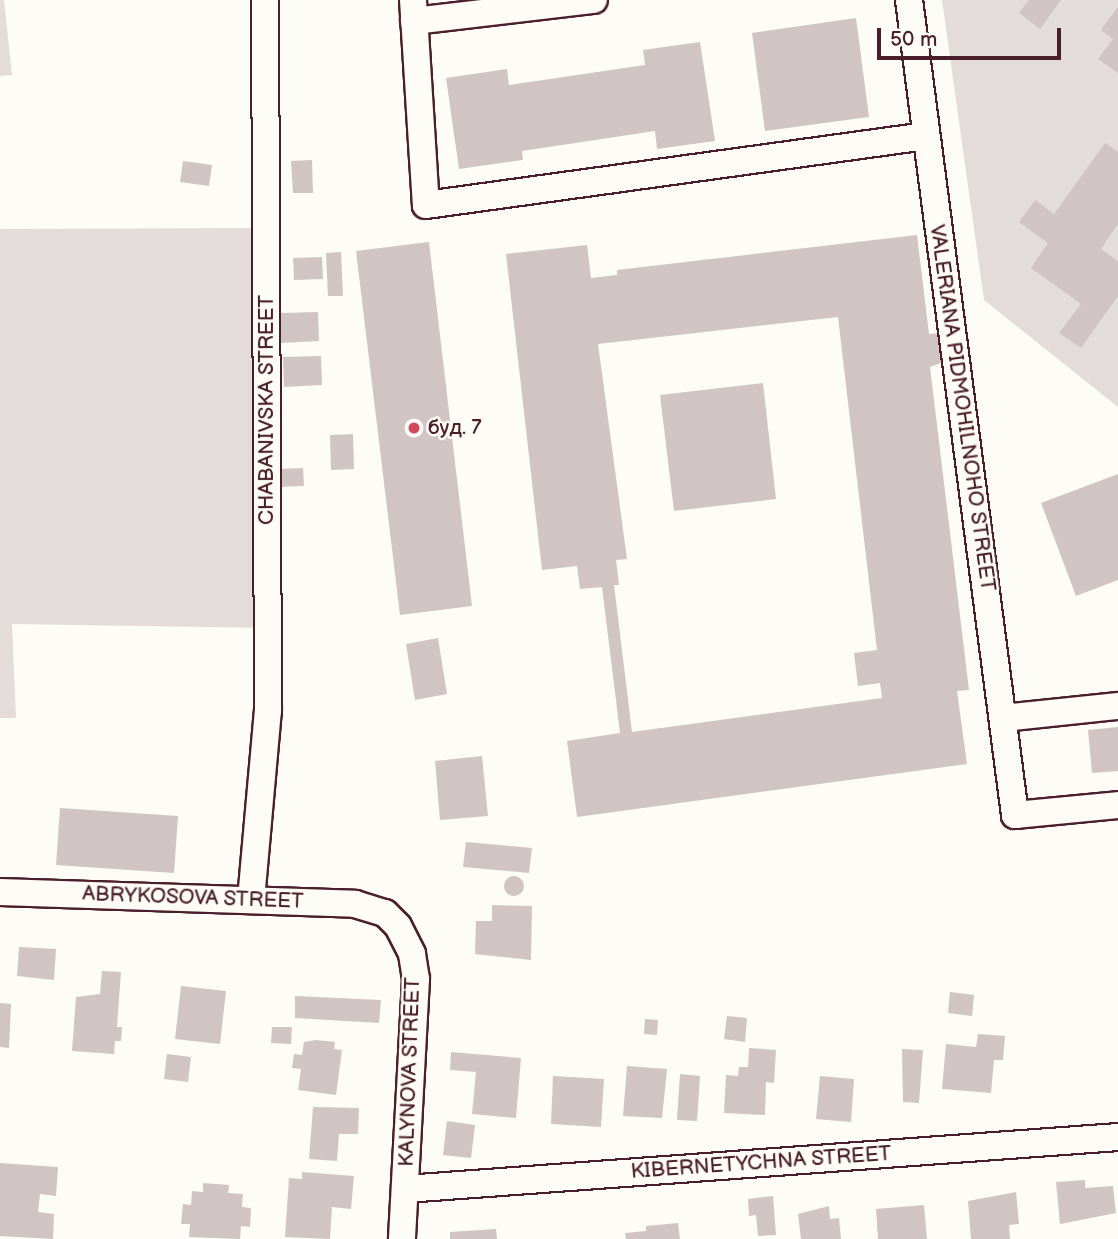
<!DOCTYPE html>
<meta charset="utf-8">
<style>
body{margin:0}
#map{position:relative;width:1118px;height:1239px;overflow:hidden;background:#fdfcf7;font-family:"Balsamiq Sans",sans-serif}
div>[style]{position:absolute}
.green>*{inset:0;background:#e3dcda}
.building>*{inset:0;background:#d0c5c4}
.round{border-radius:50%}
.roads{filter:drop-shadow(2px 0 #4a1f2b) drop-shadow(-2px 0 #4a1f2b) drop-shadow(0 2px #4a1f2b) drop-shadow(0 -2px #4a1f2b)}
.minor>*{height:26px;margin:-13px;padding:0 13px;transform-origin:13px;border-radius:13px;background:#fdfcf7}
.dots>*{width:19px;height:19px;translate:-50% -50%;box-sizing:border-box;border:4px solid #fdfcf7;border-radius:50%}
span{translate:-50% -50%;white-space:nowrap;text-align:center;line-height:1.15;-webkit-text-stroke:5px #fdfcf7;paint-order:stroke}
.street-label{font-size:21px;color:#4a1f2b}
.poi-label{font-size:21px;color:#4a1f2b}
.left{translate:0 -50%;text-align:left}
.scale{position:absolute;left:877px;top:28px;width:184px;height:32px;box-sizing:border-box;border:4px solid #4a1f2b;border-top:0;padding-left:9px;font-size:21px;line-height:24px;white-space:nowrap;color:#4a1f2b;-webkit-text-stroke:5px #fdfcf7;paint-order:stroke}
</style>
<div id="map">
<div class="green">
<div style="clip-path:polygon(0 0,4px 0,12px 75px,0 76px)"></div>
<div style="clip-path:polygon(942px 0,1118px 0,1118px 407px,984px 300px)"></div>
<div style="clip-path:polygon(266px 228px,268px 628px,12px 624px,16px 718px,0 718px,0 229px)"></div>
</div>
<div class="building">
<div style="clip-path:polygon(1029px 0,1061px 0,1040px 29px,1019px 13px)"></div>
<div style="clip-path:polygon(1118px 7px,1118px 73px,1098px 59px,1113px 39px,1101px 30px)"></div>
<div style="clip-path:polygon(856px 18px,869px 117px,765px 131px,752px 33px)"></div>
<div style="clip-path:polygon(700px 42px,715px 141px,657px 149px,655px 131px,522px 151px,523px 160px,459px 169px,446px 78px,507px 69px,509px 85px,645px 65px,643px 50px)"></div>
<div style="clip-path:polygon(1105px 143px,1118px 152px,1118px 224px,1101px 249px,1118px 261px,1118px 296px,1081px 348px,1059px 333px,1081px 304px,1031px 268px,1048px 243px,1019px 222px,1035px 200px,1054px 214px)"></div>
<div style="clip-path:polygon(312px 160px,313px 193px,293px 193px,291px 161px)"></div>
<div style="clip-path:polygon(183px 161px,212px 165px,209px 186px,180px 182px)"></div>
<div style="clip-path:polygon(evenodd,917px 235px,929px 334px,940px 333px,943px 362px,930px 367px,969px 690px,957px 691px,967px 764px,577px 817px,567px 741px,620px 733px,602px 587px,580px 589px,577px 566px,542px 570px,506px 254px,587px 245px,591px 278px,617px 275px,617px 270px,917px 235px,838px 317px,877px 650px,854px 653px,858px 686px,880px 683px,882px 698px,632px 732px,614px 585px,619px 585px,616px 560px,627px 559px,598px 344px,838px 317px)"></div>
<div style="clip-path:polygon(429px 242px,472px 606px,400px 615px,356px 251px)"></div>
<div style="clip-path:polygon(341px 252px,343px 296px,328px 296px,326px 253px)"></div>
<div style="clip-path:polygon(322px 257px,323px 279px,294px 280px,293px 258px)"></div>
<div style="clip-path:polygon(318px 312px,319px 341px,281px 343px,280px 313px)"></div>
<div style="clip-path:polygon(321px 356px,322px 385px,284px 387px,283px 357px)"></div>
<div style="clip-path:polygon(763px 383px,776px 499px,674px 511px,660px 395px)"></div>
<div style="clip-path:polygon(353px 434px,354px 469px,331px 470px,330px 435px)"></div>
<div style="clip-path:polygon(303px 468px,304px 486px,278px 487px,278px 469px)"></div>
<div style="clip-path:polygon(1118px 474px,1118px 580px,1076px 596px,1041px 503px)"></div>
<div style="clip-path:polygon(438px 638px,447px 694px,415px 700px,406px 644px)"></div>
<div style="clip-path:polygon(1118px 727px,1118px 771px,1092px 773px,1088px 730px)"></div>
<div style="clip-path:polygon(482px 756px,488px 816px,440px 820px,435px 761px)"></div>
<div style="clip-path:polygon(60px 808px,178px 816px,174px 873px,56px 865px)"></div>
<div style="clip-path:polygon(466px 842px,532px 848px,529px 873px,463px 867px)"></div>
<div class="round" style="left:504px;top:876px;width:20px;height:20px"></div>
<div style="clip-path:polygon(492px 905px,532px 906px,531px 960px,475px 954px,476px 921px,492px 921px)"></div>
<div style="clip-path:polygon(19px 947px,56px 949px,54px 980px,17px 976px)"></div>
<div style="clip-path:polygon(102px 971px,121px 972px,117px 1027px,122px 1027px,121px 1041px,115px 1041px,114px 1054px,72px 1051px,76px 997px,100px 994px)"></div>
<div style="clip-path:polygon(181px 986px,226px 991px,220px 1044px,175px 1039px)"></div>
<div style="clip-path:polygon(950px 992px,974px 995px,972px 1016px,948px 1013px)"></div>
<div style="clip-path:polygon(295px 996px,381px 1000px,379px 1023px,295px 1018px)"></div>
<div style="clip-path:polygon(0 1003px,11px 1004px,9px 1048px,0 1047px)"></div>
<div style="clip-path:polygon(727px 1016px,747px 1018px,745px 1042px,724px 1039px)"></div>
<div style="clip-path:polygon(645px 1019px,658px 1020px,657px 1035px,644px 1034px)"></div>
<div style="clip-path:polygon(272px 1027px,292px 1027px,291px 1044px,271px 1043px)"></div>
<div style="clip-path:polygon(978px 1034px,1005px 1036px,1003px 1060px,994px 1060px,991px 1093px,942px 1089px,946px 1044px,976px 1047px)"></div>
<div style="clip-path:polygon(316px 1040px,335px 1042px,334px 1049px,342px 1050px,336px 1095px,298px 1090px,301px 1069px,292px 1068px,294px 1054px,302px 1055px,304px 1042px)"></div>
<div style="clip-path:polygon(749px 1048px,776px 1050px,774px 1083px,766px 1082px,765px 1115px,724px 1113px,726px 1075px,738px 1076px,739px 1067px,748px 1067px)"></div>
<div style="clip-path:polygon(902px 1049px,923px 1050px,919px 1103px,903px 1102px)"></div>
<div style="clip-path:polygon(451px 1052px,521px 1058px,516px 1118px,472px 1114px,476px 1072px,450px 1070px)"></div>
<div style="clip-path:polygon(167px 1054px,191px 1057px,188px 1082px,164px 1079px)"></div>
<div style="clip-path:polygon(627px 1066px,667px 1069px,662px 1118px,623px 1116px)"></div>
<div style="clip-path:polygon(680px 1074px,700px 1076px,697px 1121px,677px 1120px)"></div>
<div style="clip-path:polygon(553px 1076px,604px 1079px,601px 1127px,551px 1124px)"></div>
<div style="clip-path:polygon(820px 1076px,854px 1079px,851px 1122px,816px 1119px)"></div>
<div style="clip-path:polygon(313px 1107px,359px 1108px,358px 1134px,339px 1134px,337px 1161px,309px 1159px)"></div>
<div style="clip-path:polygon(447px 1121px,475px 1125px,471px 1158px,443px 1155px)"></div>
<div style="clip-path:polygon(0 1163px,58px 1167px,56px 1196px,40px 1194px,38px 1212px,54px 1214px,53px 1239px,0 1236px)"></div>
<div style="clip-path:polygon(302px 1172px,354px 1176px,351px 1209px,332px 1207px,330px 1239px,285px 1237px,289px 1178px,302px 1179px)"></div>
<div style="clip-path:polygon(1085px 1180px,1085px 1188px,1113px 1186px,1116px 1213px,1060px 1224px,1056px 1182px)"></div>
<div style="clip-path:polygon(203px 1183px,229px 1185px,228px 1193px,243px 1194px,242px 1207px,251px 1208px,250px 1227px,241px 1226px,240px 1239px,189px 1237px,190px 1224px,181px 1224px,183px 1204px,191px 1205px,192px 1191px,203px 1192px)"></div>
<div style="clip-path:polygon(1016px 1192px,1019px 1224px,1009px 1225px,1010px 1239px,971px 1239px,968px 1201px)"></div>
<div style="clip-path:polygon(773px 1196px,776px 1235px,758px 1236px,756px 1215px,749px 1216px,748px 1199px)"></div>
<div style="clip-path:polygon(924px 1205px,927px 1239px,878px 1239px,876px 1209px)"></div>
<div style="clip-path:polygon(829px 1206px,830px 1219px,839px 1218px,841px 1239px,801px 1239px,798px 1214px)"></div>
<div style="clip-path:polygon(678px 1223px,680px 1239px,626px 1239px,625px 1233px,646px 1231px,646px 1226px)"></div>
<div style="clip-path:polygon(496px 1229px,497px 1239px,450px 1239px,450px 1232px)"></div>
</div>
<div class="roads">
<div class="minor">
<div style="left:413px;top:0;width:205px;rotate:86.4deg"></div>
<div style="left:426px;top:205px;width:505px;rotate:-7.86deg"></div>
<div style="left:909px;top:0;width:822px;rotate:82.59deg"></div>
<div style="left:1015px;top:815px;width:103px;rotate:-5.5deg"></div>
<div style="left:414px;top:21px;width:181px;rotate:-6.7deg"></div>
<div style="left:1003px;top:718px;width:116px;rotate:-6deg"></div>
<div style="left:0;top:892px;width:355px;rotate:1.9deg"></div>
<div style="left:355px;top:904px;width:31px;rotate:17deg"></div>
<div style="left:385px;top:913px;width:18px;rotate:45deg"></div>
<div style="left:398px;top:926px;width:31px;rotate:63deg"></div>
<div style="left:412px;top:954px;width:25px;rotate:81deg"></div>
<div style="left:416px;top:979px;width:260px;rotate:93.1deg"></div>
<div style="left:251px;top:900px;width:190px;rotate:-84.9deg"></div>
<div style="left:268px;top:711px;width:711px;rotate:-90.24deg"></div>
<div style="left:405px;top:1189px;width:715px;rotate:-4.17deg"></div>
</div>
</div>
<div class="dots">
<div style="left:414px;top:428px;background:#d1495b"></div>
</div>
<div class="street-label">
<span style="left:962px;top:408px;rotate:82deg">VALERIANA PIDMOHILNOHO STREET</span>
<span style="left:267px;top:410px;rotate:-90deg">CHABANIVSKA STREET</span>
<span style="left:193px;top:898px;rotate:2deg">ABRYKOSOVA STREET</span>
<span style="left:410px;top:1072px;rotate:-88deg">KALYNOVA STREET</span>
<span style="left:761px;top:1163px;rotate:-4deg">KIBERNETYCHNA STREET</span>
</div>
<div class="poi-label">
<span class="left" style="left:428px;top:428px">буд. 7</span>
</div>
<div class="scale">50 m</div>
</div>
